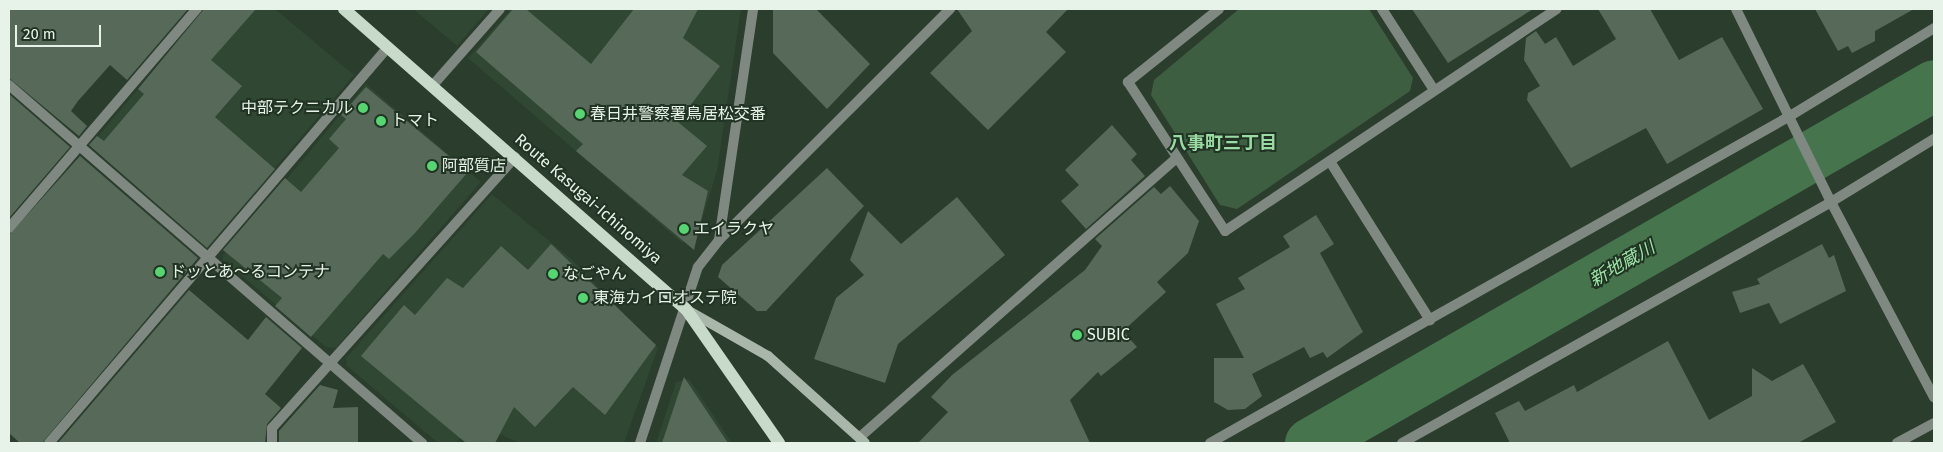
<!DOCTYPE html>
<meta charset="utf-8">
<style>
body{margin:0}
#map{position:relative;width:1943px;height:452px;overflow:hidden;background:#2b3d2d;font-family:"Fira Sans","Noto Sans JP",sans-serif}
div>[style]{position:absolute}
.built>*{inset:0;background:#304733}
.green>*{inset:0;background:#3d5e41}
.river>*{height:51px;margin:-25.5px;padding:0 25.5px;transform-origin:25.5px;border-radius:25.5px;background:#46754d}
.building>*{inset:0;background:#576a59}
.minor>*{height:10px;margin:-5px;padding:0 5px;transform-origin:5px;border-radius:5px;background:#808981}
.tertiary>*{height:10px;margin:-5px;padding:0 5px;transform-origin:5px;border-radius:5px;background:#808981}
.secondary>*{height:10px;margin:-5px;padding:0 5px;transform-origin:5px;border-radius:5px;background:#a9b7aa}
.primary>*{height:12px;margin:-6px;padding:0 6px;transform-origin:6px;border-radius:6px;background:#c8daca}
.dots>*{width:14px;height:14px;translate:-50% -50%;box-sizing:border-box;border:2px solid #213323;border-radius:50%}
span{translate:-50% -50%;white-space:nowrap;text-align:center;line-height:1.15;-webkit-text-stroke:4px #213323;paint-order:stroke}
.poi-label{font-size:16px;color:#e7f2e8}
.right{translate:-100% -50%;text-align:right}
.left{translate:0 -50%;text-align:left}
.street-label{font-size:16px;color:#e7f2e8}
.neighbourhood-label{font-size:18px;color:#9adaa3;font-weight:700}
.water-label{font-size:18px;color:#9ce3a6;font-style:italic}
.frame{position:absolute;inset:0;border:10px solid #e7f2e8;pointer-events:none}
.scale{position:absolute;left:15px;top:25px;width:86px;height:22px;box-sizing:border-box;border:2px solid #e7f2e8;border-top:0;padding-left:6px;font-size:15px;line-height:18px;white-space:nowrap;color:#e7f2e8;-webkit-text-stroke:4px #213323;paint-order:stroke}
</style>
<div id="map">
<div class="built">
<div style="clip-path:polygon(206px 9px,275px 9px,354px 75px,211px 243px,204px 243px,93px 142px)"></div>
<div style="clip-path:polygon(413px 9px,489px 9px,457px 46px)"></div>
<div style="clip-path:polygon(511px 9px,741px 9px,717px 171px,695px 242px,681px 242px,468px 58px)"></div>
<div style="clip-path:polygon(366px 84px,481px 182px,336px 348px,326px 347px,223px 260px,223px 255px)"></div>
<div style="clip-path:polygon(492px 194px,570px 258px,658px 348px,624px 443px,520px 443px,473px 423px,456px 443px,438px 443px,347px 366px,346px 358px)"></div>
<div style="clip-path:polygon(689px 379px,732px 443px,656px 443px,676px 382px)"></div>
</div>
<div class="green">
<div style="clip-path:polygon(1239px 9px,1369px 9px,1413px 78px,1410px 91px,1237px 209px,1220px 205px,1151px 95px,1154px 80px)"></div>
</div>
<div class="river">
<div style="left:1310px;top:443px;width:719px;rotate:-29.84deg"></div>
</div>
<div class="building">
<div style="clip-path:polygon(9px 9px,188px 9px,127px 80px,110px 65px,78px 101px,71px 111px,87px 126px,79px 136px,9px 78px)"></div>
<div style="clip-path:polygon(204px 9px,256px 9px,211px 60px,242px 86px,215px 117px,275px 169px,207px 248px,89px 145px,97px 136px,104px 141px,144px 94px,138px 89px)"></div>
<div style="clip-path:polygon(513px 9px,526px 9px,591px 64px,634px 9px,698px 9px,683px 38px,720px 66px,678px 122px,707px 146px,682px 175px,708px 191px,694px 250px,576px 151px,583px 144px,476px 52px)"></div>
<div style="clip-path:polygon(773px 9px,816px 9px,870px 64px,827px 109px,773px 53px)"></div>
<div style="clip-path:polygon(957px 9px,1068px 9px,1046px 32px,1066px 52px,988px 130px,930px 73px,972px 31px)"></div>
<div style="clip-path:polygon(1412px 9px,1533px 9px,1448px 63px)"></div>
<div style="clip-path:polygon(1598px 9px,1650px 9px,1679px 60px,1722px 37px,1763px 109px,1667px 164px,1646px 128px,1571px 168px,1527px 100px,1528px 93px,1540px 86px,1524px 60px,1526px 38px,1536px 31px,1545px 44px,1556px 37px,1573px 66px,1616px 39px)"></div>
<div style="clip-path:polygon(1815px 9px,1914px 9px,1875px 31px,1875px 41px,1852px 53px,1848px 46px,1838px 51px)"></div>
<div style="clip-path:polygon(366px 87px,468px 172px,415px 233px,389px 259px,383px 254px,311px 337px,275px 306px,282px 298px,223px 250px,285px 178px,301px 192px,339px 148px,329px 139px,346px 119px,341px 115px)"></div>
<div style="clip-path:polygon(9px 94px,70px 147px,9px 218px)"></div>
<div style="clip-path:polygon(1112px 125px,1137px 154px,1131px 160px,1145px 176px,1086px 229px,1061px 201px,1079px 185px,1065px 170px)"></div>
<div style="clip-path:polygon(80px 156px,198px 258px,42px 443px,20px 443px,9px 433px,9px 235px)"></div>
<div style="clip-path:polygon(827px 168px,864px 206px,766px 311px,757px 311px,718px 277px,722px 265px)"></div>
<div style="clip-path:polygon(1170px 186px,1199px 221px,1188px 253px,1157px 282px,1166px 292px,1123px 331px,1137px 347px,1101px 376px,1098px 372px,1070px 400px,1090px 443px,918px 443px,948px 412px,931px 397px,952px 375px,1085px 270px,1102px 246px,1095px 239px,1154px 187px,1161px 194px)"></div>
<div style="clip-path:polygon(957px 197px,1005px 255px,898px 344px,885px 383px,814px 359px,836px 298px,864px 275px,850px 260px,868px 211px,901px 244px)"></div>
<div style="clip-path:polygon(1316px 215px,1334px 244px,1320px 253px,1363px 332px,1327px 358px,1323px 352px,1310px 358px,1304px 347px,1252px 374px,1262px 396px,1245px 409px,1228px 410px,1214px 402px,1214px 358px,1244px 358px,1216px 304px,1245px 289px,1238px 278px,1290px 247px,1283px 236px)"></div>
<div style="clip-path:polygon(551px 244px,656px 345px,605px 415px,573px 387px,535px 427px,514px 407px,495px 443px,466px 443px,361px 356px,404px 305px,415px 315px,447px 278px,463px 288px,501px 246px,528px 270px)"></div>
<div style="clip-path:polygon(1822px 244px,1829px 258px,1834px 255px,1846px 291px,1780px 324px,1769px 303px,1740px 313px,1732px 292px,1760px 284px,1757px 279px)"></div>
<div style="clip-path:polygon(189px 290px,248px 340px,266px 317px,302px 348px,265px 394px,281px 408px,267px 424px,265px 443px,58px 443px)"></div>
<div style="clip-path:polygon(1668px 341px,1709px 420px,1752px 396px,1752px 368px,1772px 381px,1803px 364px,1836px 422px,1798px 443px,1510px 443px,1495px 413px,1519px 401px,1525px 411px,1574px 385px,1577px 392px)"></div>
<div style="clip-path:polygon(684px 377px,728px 443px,662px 443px)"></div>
<div style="clip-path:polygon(320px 385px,338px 390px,333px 408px,358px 407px,358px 443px,279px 443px,279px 431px)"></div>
</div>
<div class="minor">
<div style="left:1219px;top:9px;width:117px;rotate:141.3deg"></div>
<div style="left:1128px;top:82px;width:178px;rotate:56.9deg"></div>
<div style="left:1225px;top:231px;width:399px;rotate:-33.8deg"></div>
<div style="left:1382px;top:9px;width:96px;rotate:57.3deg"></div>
<div style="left:1736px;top:9px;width:215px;rotate:63.8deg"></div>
<div style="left:1831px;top:202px;width:221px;rotate:62.2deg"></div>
<div style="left:9px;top:85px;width:547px;rotate:40.92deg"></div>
<div style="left:433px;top:85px;width:101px;rotate:-48.6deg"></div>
<div style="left:1331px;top:163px;width:186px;rotate:57.8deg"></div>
<div style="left:9px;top:228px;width:289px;rotate:-49.4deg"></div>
<div style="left:719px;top:240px;width:233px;rotate:-81.6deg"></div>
<div style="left:860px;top:437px;width:422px;rotate:-41.4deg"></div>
<div style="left:49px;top:443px;width:521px;rotate:-49.43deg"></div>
<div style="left:272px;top:443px;width:15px;rotate:-90deg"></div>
<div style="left:272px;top:428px;width:364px;rotate:-48.1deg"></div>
<div style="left:640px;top:443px;width:185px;rotate:-71.8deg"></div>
<div style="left:698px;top:267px;width:34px;rotate:-52deg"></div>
<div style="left:719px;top:240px;width:327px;rotate:-45deg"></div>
<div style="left:1210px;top:443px;width:666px;rotate:-29.41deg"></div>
<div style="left:1790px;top:116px;width:169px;rotate:-31.4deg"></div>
<div style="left:1402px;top:443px;width:492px;rotate:-29.3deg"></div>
<div style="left:1831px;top:202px;width:121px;rotate:-31.5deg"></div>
</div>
<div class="tertiary">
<div style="left:1897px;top:443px;width:42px;rotate:-28.4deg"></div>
</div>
<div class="secondary">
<div style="left:689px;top:311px;width:91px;rotate:29.7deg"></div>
<div style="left:768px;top:356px;width:130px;rotate:41.9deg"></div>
</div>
<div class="primary">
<div style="left:344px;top:9px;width:455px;rotate:41.3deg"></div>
<div style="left:686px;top:309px;width:163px;rotate:55.2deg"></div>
</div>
<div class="dots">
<div style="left:363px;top:108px;background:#55d671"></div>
<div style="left:580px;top:114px;background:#55d671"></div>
<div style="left:381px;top:121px;background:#55d671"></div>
<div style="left:432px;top:166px;background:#55d671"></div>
<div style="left:684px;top:229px;background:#55d671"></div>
<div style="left:160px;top:272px;background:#55d671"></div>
<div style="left:553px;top:274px;background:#55d671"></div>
<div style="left:583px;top:298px;background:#55d671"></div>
<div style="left:1077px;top:335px;background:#55d671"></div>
</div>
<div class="poi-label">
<span class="right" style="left:353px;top:108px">中部テクニカル</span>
<span class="left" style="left:590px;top:114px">春日井警察署鳥居松交番</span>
<span class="left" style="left:391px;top:121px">トマト</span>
<span class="left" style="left:442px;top:166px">阿部質店</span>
<span class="left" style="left:694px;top:229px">エイラクヤ</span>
<span class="left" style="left:170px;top:272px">ドッとあ〜るコンテナ</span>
<span class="left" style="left:563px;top:274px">なごやん</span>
<span class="left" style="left:593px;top:298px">東海カイロオステ院</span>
<span class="left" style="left:1087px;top:335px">SUBIC</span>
</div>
<div class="street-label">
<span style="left:588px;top:199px;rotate:41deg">Route Kasugai-Ichinomiya</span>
</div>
<div class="neighbourhood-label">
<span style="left:1223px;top:143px">八事町三丁目</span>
</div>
<div class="water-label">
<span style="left:1622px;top:264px;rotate:-30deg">新地蔵川</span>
</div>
<div class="frame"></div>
<div class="scale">20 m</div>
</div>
